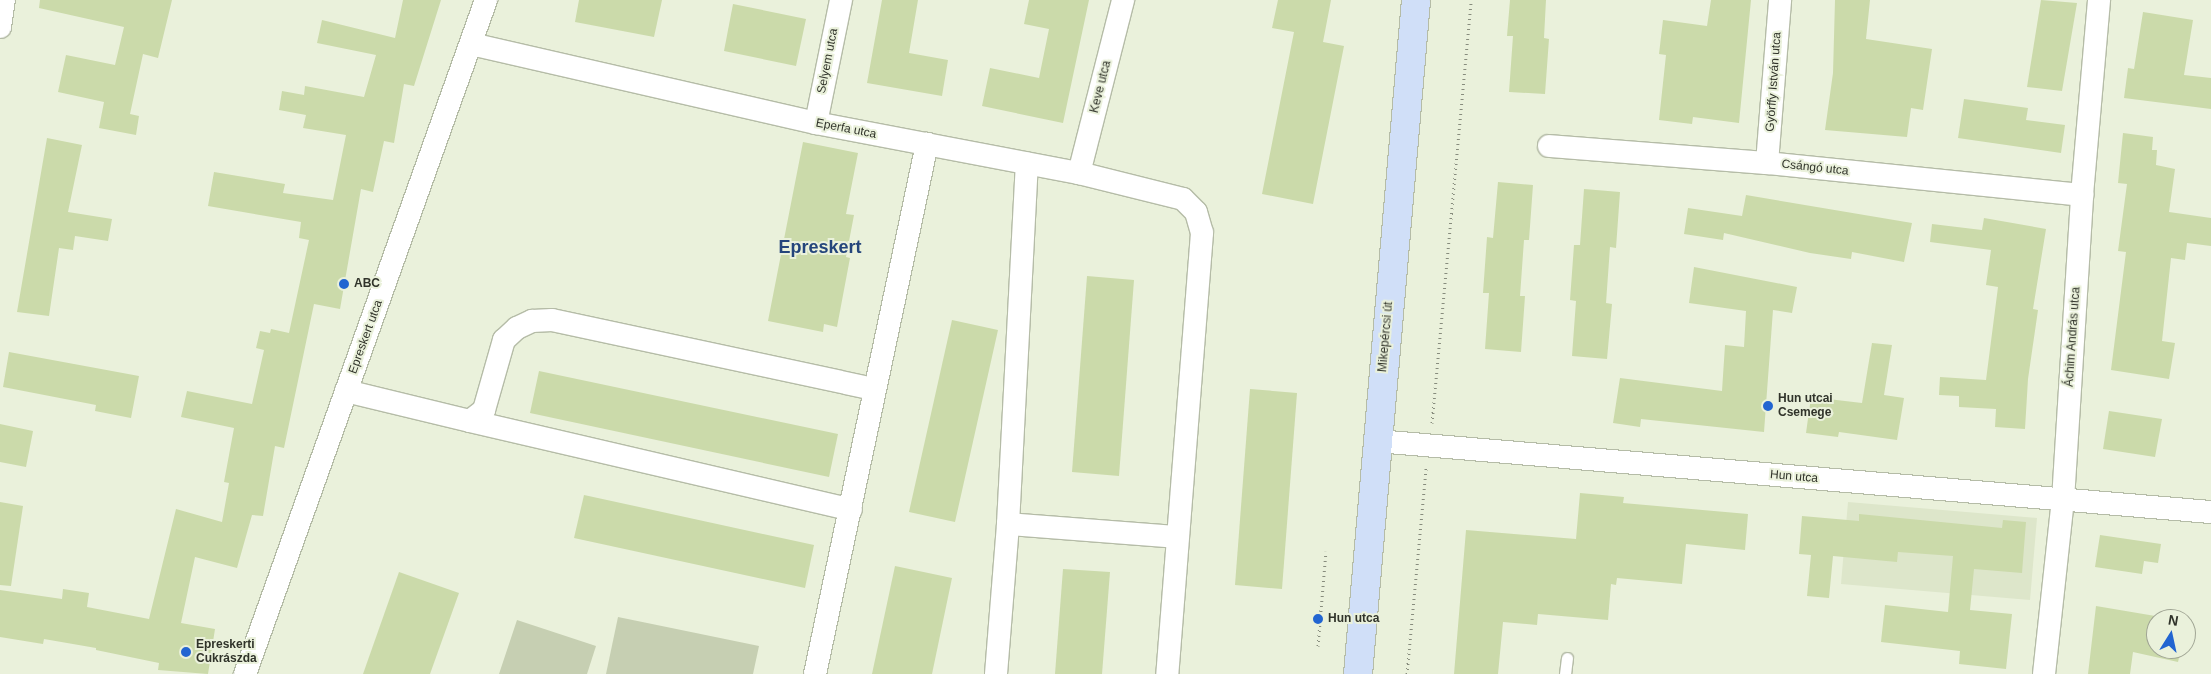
<!DOCTYPE html>
<meta charset="utf-8">
<style>
body{margin:0}
#map{position:relative;width:2211px;height:674px;overflow:hidden;background:#eaf1db;font-family:Arial,sans-serif}
div>[style]{position:absolute}
.built>*{inset:0;background:#dde6ca}
.green>*{inset:0;background:#c6cfb2}
.building>*{inset:0;background:#cbdaaa}
.path>*{height:3px;margin-top:-1.5px;transform-origin:0;background:repeating-linear-gradient(90deg,#878c7d 0 1px,transparent 0 5px)}
.roads{filter:drop-shadow(1px 0 #b5bca7) drop-shadow(-1px 0 #b5bca7) drop-shadow(0 1px #b5bca7) drop-shadow(0 -1px #b5bca7)}
.lane>*{height:11px;margin:-5.5px;padding:0 5.5px;transform-origin:5.5px;border-radius:5.5px;background:#fff}
.street>*{height:22px;margin:-11px;padding:0 11px;transform-origin:11px;border-radius:11px;background:#fff}
.primary>*{height:28px;margin:-14px;padding:0 14px;transform-origin:14px;border-radius:14px;background:#d0dff8}
.dots>*{width:14px;height:14px;translate:-50% -50%;box-sizing:border-box;border:2px solid #eaf1db;border-radius:50%}
span{translate:-50% -50%;white-space:nowrap;text-align:center;line-height:1.15;-webkit-text-stroke:4px #eaf1db;paint-order:stroke}
.street-label{font-size:12px;color:#30332a}
.poi-label{font-size:12px;color:#30332a;font-weight:700}
.left{translate:0 -50%;text-align:left}
.district-label{font-size:18px;color:#24457b;font-weight:700}
.north{position:absolute;left:2146px;top:609px;width:50px;height:50px;box-sizing:border-box;background:#eaf1db;border:1px solid #a0a594;border-radius:50%;rotate:10deg;font-size:14px;font-weight:700;line-height:20px;text-align:center;color:#30332a}
.north::after{content:'';display:block;margin:auto;width:18px;height:22px;background:#2265d1;clip-path:polygon(50% 0,100% 100%,50% 72%,0 100%)}
</style>
<div id="map">
<div class="built">
<div style="clip-path:polygon(1848px 502px,2037px 518px,2030px 600px,1841px 584px)"></div>
</div>
<div class="green">
<div style="clip-path:polygon(618px 617px,759px 646px,753px 674px,606px 674px)"></div>
<div style="clip-path:polygon(517px 620px,596px 646px,587px 674px,499px 674px)"></div>
</div>
<div class="building">
<div style="clip-path:polygon(40px 0,172px 0,158px 58px,143px 54px,130px 114px,139px 116px,136px 135px,99px 128px,104px 102px,58px 92px,66px 55px,115px 65px,124px 27px,39px 8px)"></div>
<div style="clip-path:polygon(403px 0,441px 0,414px 86px,404px 84px,394px 143px,384px 141px,373px 192px,361px 189px,340px 309px,314px 304px,284px 448px,275px 446px,263px 516px,252px 515px,237px 568px,195px 557px,181px 623px,215px 629px,208px 674px,158px 670px,159px 663px,96px 650px,96px 648px,44px 639px,43px 644px,0 637px,0 590px,62px 599px,63px 589px,89px 593px,87px 607px,149px 619px,176px 509px,222px 522px,229px 483px,224px 482px,234px 428px,181px 417px,187px 391px,252px 404px,264px 350px,256px 348px,260px 331px,270px 333px,271px 329px,289px 333px,309px 240px,299px 238px,301px 222px,208px 206px,214px 172px,285px 184px,283px 193px,333px 200px,346px 135px,303px 128px,306px 115px,279px 110px,282px 91px,304px 95px,305px 86px,364px 97px,376px 55px,317px 43px,322px 20px,395px 38px)"></div>
<div style="clip-path:polygon(579px 0,662px 0,654px 37px,575px 22px)"></div>
<div style="clip-path:polygon(882px 0,918px 0,909px 53px,948px 60px,942px 96px,867px 83px)"></div>
<div style="clip-path:polygon(1029px 0,1089px 0,1063px 123px,982px 106px,990px 68px,1039px 78px,1049px 29px,1024px 24px)"></div>
<div style="clip-path:polygon(1278px 0,1331px 0,1323px 42px,1344px 46px,1313px 204px,1262px 194px,1294px 32px,1272px 28px)"></div>
<div style="clip-path:polygon(1510px 0,1546px 0,1544px 38px,1549px 39px,1545px 94px,1509px 92px,1513px 36px,1507px 36px)"></div>
<div style="clip-path:polygon(1711px 0,1751px 0,1739px 123px,1693px 117px,1692px 124px,1659px 120px,1666px 55px,1659px 54px,1663px 20px,1707px 26px)"></div>
<div style="clip-path:polygon(1835px 0,1870px 0,1866px 39px,1932px 49px,1923px 110px,1911px 108px,1907px 137px,1825px 130px,1833px 73px)"></div>
<div style="clip-path:polygon(2041px 0,2077px 3px,2062px 91px,2027px 87px)"></div>
<div style="clip-path:polygon(733px 4px,806px 19px,796px 66px,724px 51px)"></div>
<div style="clip-path:polygon(2143px 12px,2193px 20px,2184px 75px,2211px 78px,2211px 109px,2124px 98px,2128px 68px,2134px 69px)"></div>
<div style="clip-path:polygon(1964px 99px,2028px 108px,2026px 120px,2065px 125px,2061px 153px,1958px 138px)"></div>
<div style="clip-path:polygon(2123px 133px,2153px 137px,2152px 150px,2157px 150px,2156px 165px,2175px 169px,2169px 212px,2211px 218px,2211px 246px,2187px 243px,2185px 260px,2171px 258px,2162px 341px,2175px 343px,2169px 379px,2111px 370px,2126px 252px,2118px 251px,2127px 184px,2118px 183px)"></div>
<div style="clip-path:polygon(47px 138px,82px 145px,68px 212px,112px 219px,108px 241px,75px 236px,73px 250px,59px 248px,49px 316px,17px 312px)"></div>
<div style="clip-path:polygon(803px 142px,858px 153px,846px 214px,854px 215px,846px 257px,850px 258px,837px 327px,824px 324px,823px 332px,768px 321px)"></div>
<div style="clip-path:polygon(1498px 182px,1533px 185px,1529px 240px,1524px 240px,1520px 296px,1525px 296px,1521px 352px,1485px 349px,1489px 293px,1483px 293px,1487px 237px,1493px 238px)"></div>
<div style="clip-path:polygon(1584px 189px,1620px 192px,1616px 248px,1610px 247px,1606px 303px,1612px 304px,1607px 359px,1572px 356px,1576px 301px,1570px 300px,1574px 245px,1580px 245px)"></div>
<div style="clip-path:polygon(1746px 195px,1912px 223px,1904px 262px,1852px 252px,1851px 259px,1810px 253px,1724px 233px,1723px 240px,1684px 234px,1688px 208px,1742px 216px)"></div>
<div style="clip-path:polygon(1984px 218px,2046px 229px,2033px 309px,2038px 310px,2028px 379px,2025px 429px,1995px 427px,1996px 409px,1959px 407px,1959px 396px,1939px 395px,1940px 377px,1986px 380px,1998px 287px,1986px 285px,1991px 250px,1930px 242px,1932px 224px,1982px 230px)"></div>
<div style="clip-path:polygon(1694px 267px,1797px 287px,1792px 313px,1773px 310px,1764px 432px,1641px 419px,1640px 427px,1613px 423px,1620px 378px,1722px 391px,1725px 345px,1744px 347px,1746px 311px,1689px 303px)"></div>
<div style="clip-path:polygon(1087px 276px,1134px 280px,1119px 476px,1072px 472px)"></div>
<div style="clip-path:polygon(952px 320px,998px 330px,955px 522px,909px 512px)"></div>
<div style="clip-path:polygon(1872px 343px,1892px 345px,1884px 395px,1904px 398px,1897px 440px,1839px 432px,1838px 437px,1806px 433px,1811px 397px,1862px 403px)"></div>
<div style="clip-path:polygon(9px 352px,139px 376px,131px 418px,95px 411px,96px 405px,3px 387px)"></div>
<div style="clip-path:polygon(539px 371px,838px 434px,829px 477px,530px 413px)"></div>
<div style="clip-path:polygon(1250px 389px,1297px 393px,1282px 589px,1235px 585px)"></div>
<div style="clip-path:polygon(2109px 411px,2162px 419px,2155px 457px,2103px 449px)"></div>
<div style="clip-path:polygon(0 424px,33px 431px,26px 467px,0 462px)"></div>
<div style="clip-path:polygon(1580px 493px,1624px 497px,1623px 503px,1748px 514px,1745px 550px,1686px 544px,1682px 584px,1617px 578px,1616px 585px,1611px 584px,1608px 620px,1538px 614px,1537px 625px,1503px 622px,1498px 674px,1454px 674px,1466px 530px,1576px 539px)"></div>
<div style="clip-path:polygon(584px 495px,814px 545px,805px 588px,574px 538px)"></div>
<div style="clip-path:polygon(0 502px,23px 506px,11px 586px,0 585px)"></div>
<div style="clip-path:polygon(1859px 514px,2002px 528px,2003px 520px,2026px 522px,2022px 573px,1974px 569px,1970px 610px,2012px 614px,2006px 669px,1959px 664px,1960px 651px,1881px 642px,1885px 605px,1948px 612px,1953px 556px,1898px 552px,1897px 562px,1833px 556px,1829px 598px,1807px 596px,1811px 555px,1799px 554px,1802px 516px,1859px 521px)"></div>
<div style="clip-path:polygon(2100px 535px,2161px 544px,2158px 563px,2144px 561px,2142px 574px,2095px 567px)"></div>
<div style="clip-path:polygon(895px 566px,952px 578px,932px 674px,872px 674px)"></div>
<div style="clip-path:polygon(1063px 569px,1110px 572px,1102px 674px,1055px 674px)"></div>
<div style="clip-path:polygon(399px 572px,459px 593px,430px 674px,363px 674px)"></div>
<div style="clip-path:polygon(2096px 606px,2173px 619px,2156px 619px,2156px 649px,2181px 649px,2178px 662px,2133px 652px,2130px 674px,2088px 674px)"></div>
</div>
<div class="path">
<div style="left:1432px;top:423px;width:425px;rotate:-84.7deg"></div>
<div style="left:1318px;top:646px;width:95px;rotate:-85.2deg"></div>
<div style="left:1407px;top:674px;width:207px;rotate:-84.7deg"></div>
</div>
<div class="roads">
<div class="lane">
<div style="left:1565px;top:674px;width:16px;rotate:-83deg"></div>
</div>
<div class="street">
<div style="left:0;top:27px;width:27px;rotate:-82deg"></div>
<div style="left:471px;top:44px;width:354px;rotate:12.9deg"></div>
<div style="left:816px;top:123px;width:268px;rotate:10.8deg"></div>
<div style="left:1079px;top:173px;width:107px;rotate:14deg"></div>
<div style="left:1183px;top:199px;width:18px;rotate:45deg"></div>
<div style="left:1196px;top:212px;width:22px;rotate:74deg"></div>
<div style="left:1202px;top:233px;width:442px;rotate:94.5deg"></div>
<div style="left:816px;top:123px;width:126px;rotate:-78.5deg"></div>
<div style="left:1549px;top:146px;width:219px;rotate:4.5deg"></div>
<div style="left:1767px;top:163px;width:317px;rotate:5.8deg"></div>
<div style="left:1767px;top:163px;width:164px;rotate:-85.4deg"></div>
<div style="left:1079px;top:173px;width:179px;rotate:-75.7deg"></div>
<div style="left:346px;top:391px;width:128px;rotate:13.6deg"></div>
<div style="left:470px;top:421px;width:18px;rotate:-38deg"></div>
<div style="left:484px;top:410px;width:73px;rotate:-74.1deg"></div>
<div style="left:504px;top:340px;width:18px;rotate:-43deg"></div>
<div style="left:517px;top:328px;width:17px;rotate:-25deg"></div>
<div style="left:532px;top:321px;width:20px;rotate:-3deg"></div>
<div style="left:552px;top:320px;width:330px;rotate:12.1deg"></div>
<div style="left:470px;top:421px;width:391px;rotate:13.1deg"></div>
<div style="left:1377px;top:441px;width:837px;rotate:4.87deg"></div>
<div style="left:1008px;top:524px;width:170px;rotate:4.4deg"></div>
<div style="left:245px;top:674px;width:716px;rotate:-70.32deg"></div>
<div style="left:815px;top:674px;width:542px;rotate:-78.07deg"></div>
<div style="left:996px;top:674px;width:150px;rotate:-85.4deg"></div>
<div style="left:1008px;top:524px;width:361px;rotate:-87deg"></div>
<div style="left:2044px;top:674px;width:175px;rotate:-83.8deg"></div>
<div style="left:2063px;top:500px;width:306px;rotate:-86.4deg"></div>
<div style="left:2082px;top:195px;width:196px;rotate:-85deg"></div>
</div>
<div class="primary">
<div style="left:1358px;top:674px;width:676px;rotate:-85.08deg"></div>
</div>
</div>
<div class="dots">
<div style="left:344px;top:284px;background:#2265d1"></div>
<div style="left:1768px;top:406px;background:#2265d1"></div>
<div style="left:1318px;top:619px;background:#2265d1"></div>
<div style="left:186px;top:652px;background:#2265d1"></div>
</div>
<div class="street-label">
<span style="left:828px;top:61px;rotate:-79deg">Selyem utca</span>
<span style="left:1774px;top:82px;rotate:-86deg">Györffy István utca</span>
<span style="left:1101px;top:87px;rotate:-76deg">Keve utca</span>
<span style="left:846px;top:129px;rotate:11deg">Eperfa utca</span>
<span style="left:1815px;top:168px;rotate:6deg">Csángó utca</span>
<span style="left:366px;top:337px;rotate:-70deg">Epreskert utca</span>
<span style="left:1386px;top:337px;rotate:-85deg">Mikepércsi út</span>
<span style="left:2073px;top:337px;rotate:-86deg">Áchim András utca</span>
<span style="left:1794px;top:477px;rotate:5deg">Hun utca</span>
</div>
<div class="poi-label">
<span class="left" style="left:354px;top:284px">ABC</span>
<span class="left" style="left:1778px;top:406px">Hun utcai<br>Csemege</span>
<span class="left" style="left:1328px;top:619px">Hun utca</span>
<span class="left" style="left:196px;top:652px">Epreskerti<br>Cukrászda</span>
</div>
<div class="district-label">
<span style="left:820px;top:247px">Epreskert</span>
</div>
<div class="north">N</div>
</div>
